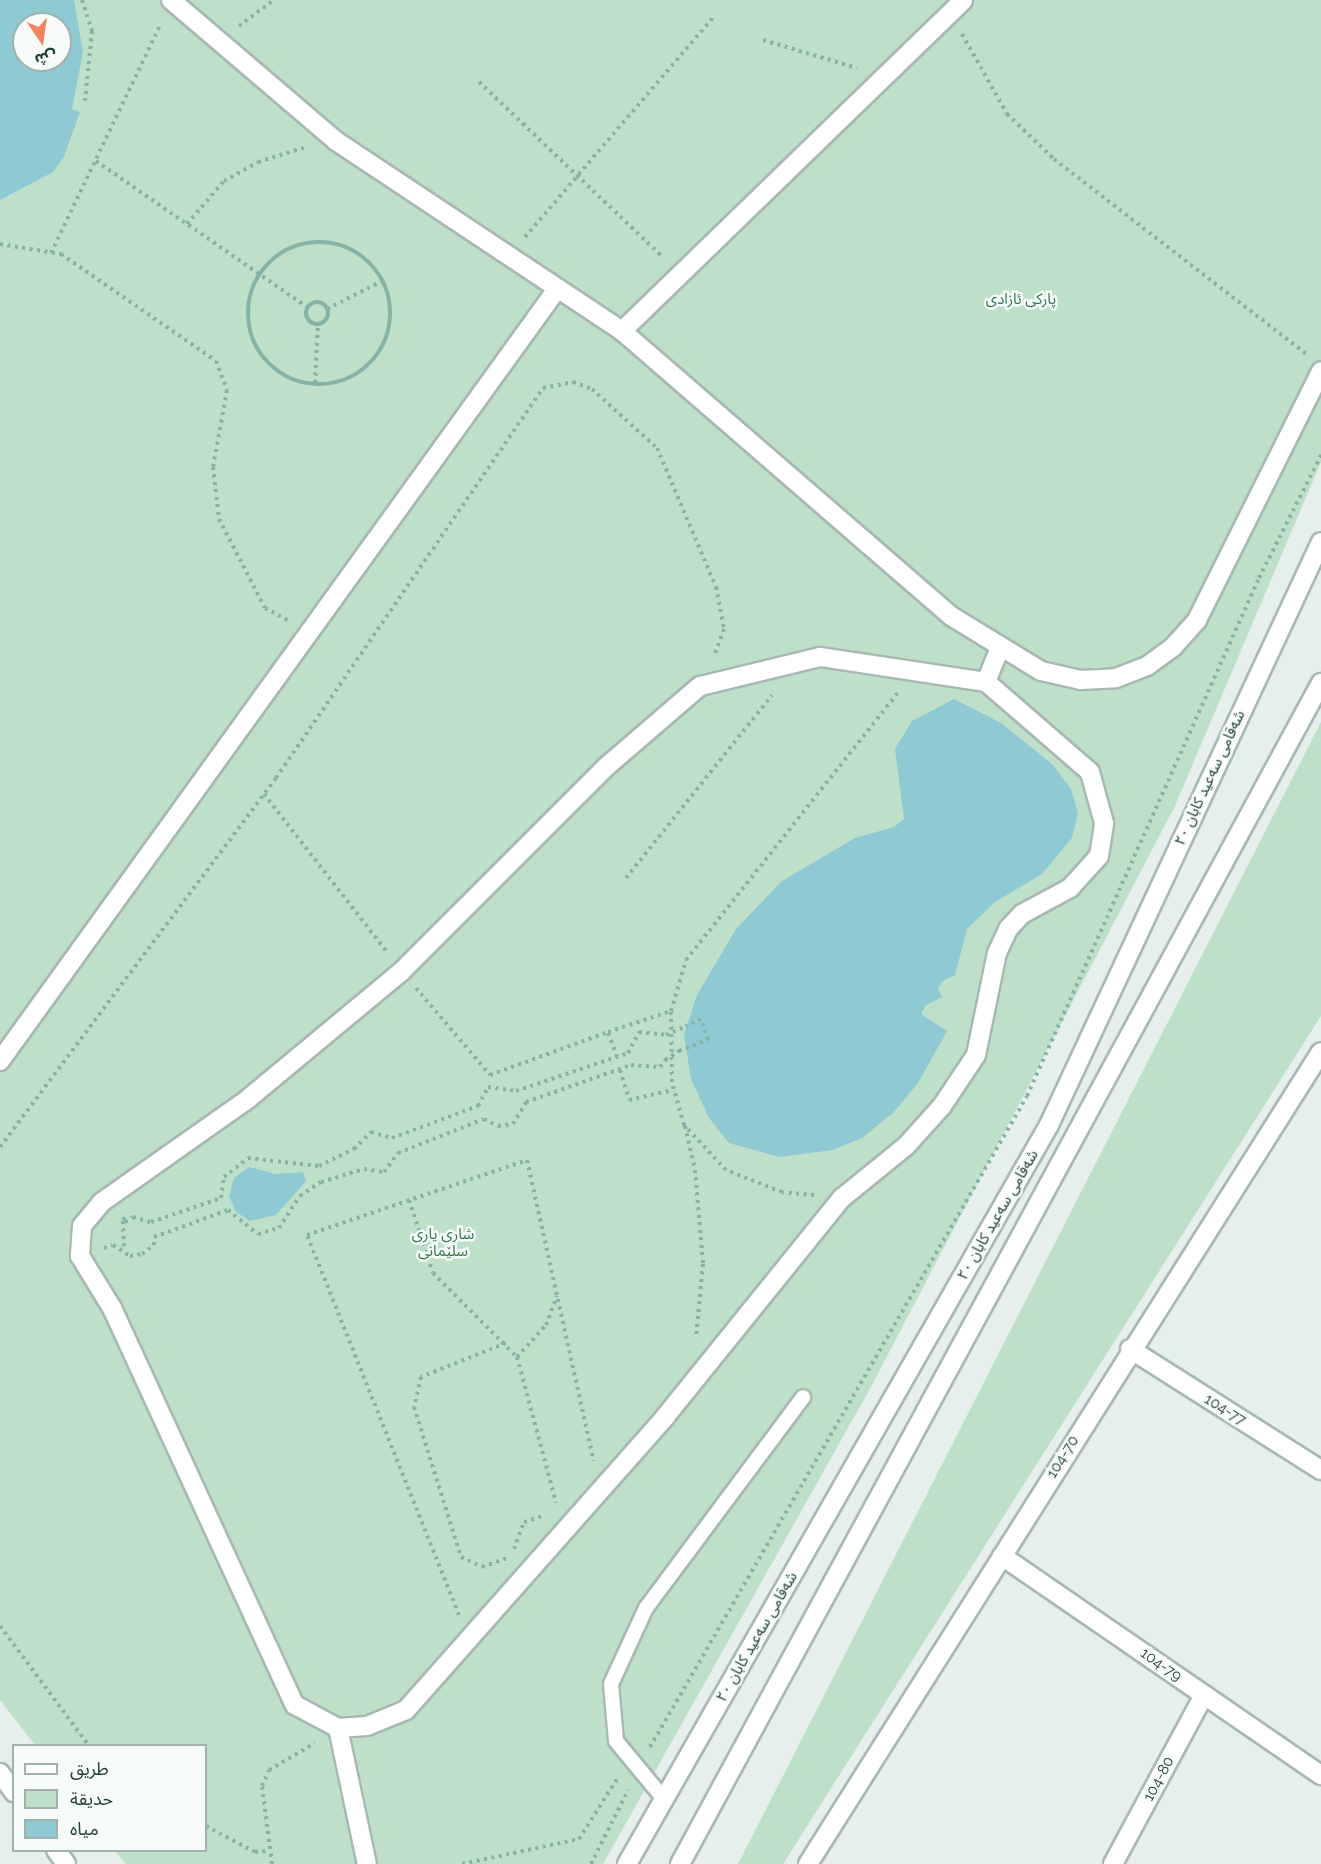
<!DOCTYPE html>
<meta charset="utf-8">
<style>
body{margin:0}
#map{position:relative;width:1321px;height:1864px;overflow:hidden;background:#e6efeb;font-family:Raleway,"Noto Sans Arabic",sans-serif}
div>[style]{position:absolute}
.green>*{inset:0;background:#bfe0c8}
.water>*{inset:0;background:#8ec9d4}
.path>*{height:4px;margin-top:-2px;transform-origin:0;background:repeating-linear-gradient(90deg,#86b3a5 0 3px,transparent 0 7.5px)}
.path>.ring{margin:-2px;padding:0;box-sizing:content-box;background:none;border:4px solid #86b3a5;border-radius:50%}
.roads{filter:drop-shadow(2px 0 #a8b8b2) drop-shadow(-2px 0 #a8b8b2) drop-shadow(0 2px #a8b8b2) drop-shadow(0 -2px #a8b8b2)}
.lane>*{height:14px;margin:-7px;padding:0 7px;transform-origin:7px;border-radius:7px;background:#fff}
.street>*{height:18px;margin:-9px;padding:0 9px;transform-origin:9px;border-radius:9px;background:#fff}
.secondary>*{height:18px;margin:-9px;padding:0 9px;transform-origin:9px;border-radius:9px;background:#fff}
.path-bridge>*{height:4px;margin-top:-2px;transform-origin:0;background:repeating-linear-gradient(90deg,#86b3a5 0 3px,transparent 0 7.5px)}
span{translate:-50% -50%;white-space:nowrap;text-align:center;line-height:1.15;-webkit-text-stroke:5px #f7fbf9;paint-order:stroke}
.park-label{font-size:15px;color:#2d7a4b}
.street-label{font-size:15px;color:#24423a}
.legend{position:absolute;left:12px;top:1744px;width:195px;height:108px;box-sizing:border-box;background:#f7fbf9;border:2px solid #a3b1ad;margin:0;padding:8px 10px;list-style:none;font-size:18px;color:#24423a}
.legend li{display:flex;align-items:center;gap:12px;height:30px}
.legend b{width:30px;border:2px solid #a3b1ad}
.north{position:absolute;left:12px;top:12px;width:60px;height:60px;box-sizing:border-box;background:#f7fbf9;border:2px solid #a3b1ad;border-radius:50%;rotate:167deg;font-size:16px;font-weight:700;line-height:24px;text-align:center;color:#24423a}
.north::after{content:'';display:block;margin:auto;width:21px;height:27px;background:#f4845f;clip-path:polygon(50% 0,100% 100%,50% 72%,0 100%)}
</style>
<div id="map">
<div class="green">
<div style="clip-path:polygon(evenodd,0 0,1321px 0,1321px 462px,1175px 806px,871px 1387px,603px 1864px,126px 1864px,115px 1851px,206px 1850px,206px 1746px,35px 1745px,0 1700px,0 0,24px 24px,60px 24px,60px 60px,24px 60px,24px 24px)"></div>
<div style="clip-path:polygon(1321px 722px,1321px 1016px,783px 1864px,738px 1864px)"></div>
</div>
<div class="water">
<div style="clip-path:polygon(evenodd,0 0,74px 0,83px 52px,72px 109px,80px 112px,64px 157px,53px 172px,0 200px,0 0,24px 24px,60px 24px,60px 60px,24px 60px,24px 24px)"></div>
<div style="clip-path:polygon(954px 699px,1001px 723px,1053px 765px,1071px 789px,1078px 813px,1072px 838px,1042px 874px,995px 902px,967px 929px,955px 975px,943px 981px,938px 989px,942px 997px,926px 1005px,921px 1014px,947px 1031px,918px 1083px,893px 1113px,862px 1138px,833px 1150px,779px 1157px,729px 1143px,709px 1118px,691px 1079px,684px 1035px,697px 995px,736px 929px,782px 881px,855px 838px,894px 827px,904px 819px,895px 749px,912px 721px)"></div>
<div style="clip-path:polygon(249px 1167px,276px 1174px,303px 1172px,306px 1181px,276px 1215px,250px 1221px,236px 1212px,229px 1196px,234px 1178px)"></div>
</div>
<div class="path">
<div style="left:82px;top:0;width:33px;rotate:72deg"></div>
<div style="left:92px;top:31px;width:70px;rotate:95.7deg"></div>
<div style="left:239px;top:26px;width:44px;rotate:-36.6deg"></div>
<div style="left:962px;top:34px;width:92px;rotate:60.6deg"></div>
<div style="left:1007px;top:114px;width:65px;rotate:43.8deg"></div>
<div style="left:1054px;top:159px;width:319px;rotate:37.7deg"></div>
<div style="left:763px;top:40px;width:98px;rotate:16.6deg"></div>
<div style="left:479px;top:82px;width:254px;rotate:43.6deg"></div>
<div style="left:96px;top:161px;width:258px;rotate:34.7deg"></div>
<div style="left:187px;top:224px;width:57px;rotate:-49.3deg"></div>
<div style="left:224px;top:181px;width:39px;rotate:-29deg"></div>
<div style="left:258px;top:162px;width:50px;rotate:-17.4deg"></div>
<div style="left:525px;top:237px;width:289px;rotate:-49.4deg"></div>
<div class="ring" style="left:248px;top:242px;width:138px;height:138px"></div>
<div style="left:0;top:244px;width:62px;rotate:9.3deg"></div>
<div style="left:61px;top:254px;width:188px;rotate:34.6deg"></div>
<div style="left:216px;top:361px;width:31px;rotate:69deg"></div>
<div style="left:227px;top:390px;width:78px;rotate:100.3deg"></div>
<div style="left:213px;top:467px;width:52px;rotate:83.4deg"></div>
<div style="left:219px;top:519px;width:100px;rotate:62.7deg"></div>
<div style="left:265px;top:608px;width:26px;rotate:28deg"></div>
<div style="left:51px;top:253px;width:255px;rotate:-64.4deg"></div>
<div class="ring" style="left:306px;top:302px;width:18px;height:18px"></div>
<div style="left:327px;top:309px;width:62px;rotate:-27deg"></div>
<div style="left:315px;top:383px;width:59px;rotate:-87.1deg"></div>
<div style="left:264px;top:794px;width:200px;rotate:52.1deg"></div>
<div style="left:626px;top:878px;width:234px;rotate:-51.4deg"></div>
<div style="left:416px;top:988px;width:114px;rotate:49.6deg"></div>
<div style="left:490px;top:1075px;width:126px;rotate:-20deg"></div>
<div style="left:679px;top:1051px;width:31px;rotate:-21deg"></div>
<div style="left:708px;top:1040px;width:22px;rotate:-108deg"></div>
<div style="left:701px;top:1019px;width:17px;rotate:155deg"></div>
<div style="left:617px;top:1057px;width:27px;rotate:-110deg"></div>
<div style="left:608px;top:1032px;width:66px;rotate:-18.4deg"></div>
<div style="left:620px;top:1070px;width:31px;rotate:73deg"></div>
<div style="left:629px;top:1100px;width:45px;rotate:-12.8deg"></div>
<div style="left:685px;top:1126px;width:45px;rotate:77.2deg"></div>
<div style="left:695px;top:1170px;width:94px;rotate:85.1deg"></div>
<div style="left:703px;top:1264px;width:74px;rotate:95.4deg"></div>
<div style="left:0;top:1147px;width:461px;rotate:-53.2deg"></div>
<div style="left:276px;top:778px;width:473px;rotate:-55.6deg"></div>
<div style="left:543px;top:388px;width:31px;rotate:-11deg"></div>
<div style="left:573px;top:382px;width:20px;rotate:20deg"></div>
<div style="left:592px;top:389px;width:88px;rotate:42.2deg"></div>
<div style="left:657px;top:448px;width:151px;rotate:67deg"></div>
<div style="left:716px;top:587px;width:43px;rotate:79.2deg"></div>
<div style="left:724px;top:629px;width:30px;rotate:110deg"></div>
<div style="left:814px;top:1195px;width:32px;rotate:-175deg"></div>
<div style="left:782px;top:1192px;width:60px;rotate:-158.6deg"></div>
<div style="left:726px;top:1170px;width:62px;rotate:-133deg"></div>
<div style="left:684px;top:1125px;width:45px;rotate:-105.6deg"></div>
<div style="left:672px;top:1082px;width:71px;rotate:-90.8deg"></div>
<div style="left:671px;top:1011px;width:53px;rotate:-73.6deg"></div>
<div style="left:686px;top:960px;width:341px;rotate:-51.6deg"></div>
<div style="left:409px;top:1200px;width:77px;rotate:71.8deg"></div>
<div style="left:433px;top:1273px;width:119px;rotate:45deg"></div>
<div style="left:517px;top:1357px;width:151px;rotate:75deg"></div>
<div style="left:123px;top:1217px;width:5px;rotate:68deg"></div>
<div style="left:125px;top:1222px;width:9px;rotate:-32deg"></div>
<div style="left:133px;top:1217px;width:19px;rotate:16deg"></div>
<div style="left:151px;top:1222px;width:74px;rotate:-18.9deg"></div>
<div style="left:221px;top:1198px;width:21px;rotate:-82deg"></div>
<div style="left:224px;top:1177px;width:31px;rotate:-38deg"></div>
<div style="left:248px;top:1158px;width:71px;rotate:6.4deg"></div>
<div style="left:319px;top:1166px;width:39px;rotate:-26deg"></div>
<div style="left:354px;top:1149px;width:24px;rotate:-45deg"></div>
<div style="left:371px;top:1132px;width:22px;rotate:16deg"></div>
<div style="left:392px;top:1138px;width:92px;rotate:-20.4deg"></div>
<div style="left:478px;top:1106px;width:21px;rotate:-62deg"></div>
<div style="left:488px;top:1087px;width:28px;rotate:8deg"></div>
<div style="left:516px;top:1091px;width:118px;rotate:-18.7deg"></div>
<div style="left:628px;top:1053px;width:24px;rotate:-62deg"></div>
<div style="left:639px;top:1032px;width:27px;rotate:6deg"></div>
<div style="left:123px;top:1221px;width:27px;rotate:88deg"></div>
<div style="left:104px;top:1248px;width:9px;rotate:-18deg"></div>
<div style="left:113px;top:1245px;width:20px;rotate:33deg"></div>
<div style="left:130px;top:1256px;width:12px;rotate:-9deg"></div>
<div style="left:142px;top:1254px;width:15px;rotate:-37deg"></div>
<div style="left:154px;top:1245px;width:8px;rotate:-90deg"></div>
<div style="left:154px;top:1237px;width:79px;rotate:-20deg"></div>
<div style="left:228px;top:1210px;width:38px;rotate:39deg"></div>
<div style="left:258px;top:1234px;width:22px;rotate:-16deg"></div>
<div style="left:279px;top:1228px;width:38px;rotate:-57deg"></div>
<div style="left:300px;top:1196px;width:25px;rotate:-34deg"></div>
<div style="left:321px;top:1182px;width:45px;rotate:-16.8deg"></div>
<div style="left:364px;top:1169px;width:20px;rotate:9deg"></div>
<div style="left:384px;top:1172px;width:24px;rotate:-54deg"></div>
<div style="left:398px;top:1153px;width:92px;rotate:-21.6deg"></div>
<div style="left:484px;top:1119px;width:16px;rotate:27deg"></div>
<div style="left:498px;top:1126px;width:15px;rotate:-8deg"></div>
<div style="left:513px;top:1124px;width:26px;rotate:-59deg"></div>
<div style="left:526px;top:1102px;width:111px;rotate:-19.4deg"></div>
<div style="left:631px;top:1065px;width:29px;rotate:4deg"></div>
<div style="left:660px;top:1067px;width:9px;rotate:-54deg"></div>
<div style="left:506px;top:1343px;width:92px;rotate:158.2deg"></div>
<div style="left:421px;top:1377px;width:31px;rotate:103deg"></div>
<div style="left:414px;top:1407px;width:157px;rotate:72.6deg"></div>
<div style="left:461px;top:1557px;width:23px;rotate:25deg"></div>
<div style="left:482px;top:1567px;width:27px;rotate:-20deg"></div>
<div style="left:517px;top:1357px;width:43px;rotate:-47.8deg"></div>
<div style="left:546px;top:1325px;width:31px;rotate:-69deg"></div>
<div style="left:514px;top:1549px;width:29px;rotate:-70deg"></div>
<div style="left:524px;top:1522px;width:20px;rotate:-18deg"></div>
<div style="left:459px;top:1615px;width:409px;rotate:-111.8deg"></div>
<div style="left:307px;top:1235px;width:232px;rotate:-18.8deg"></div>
<div style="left:527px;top:1160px;width:308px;rotate:77.5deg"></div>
<div style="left:0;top:1626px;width:149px;rotate:53.4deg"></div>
<div style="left:650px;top:1747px;width:752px;rotate:-59.92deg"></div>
<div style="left:1027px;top:1096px;width:568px;rotate:-65.87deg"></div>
<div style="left:1259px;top:578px;width:138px;rotate:-63.2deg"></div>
<div style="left:206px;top:1826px;width:55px;rotate:28deg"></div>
<div style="left:255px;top:1852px;width:12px;rotate:-5deg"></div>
<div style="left:272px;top:1864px;width:79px;rotate:-97.3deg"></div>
<div style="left:262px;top:1786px;width:17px;rotate:-66deg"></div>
<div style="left:269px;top:1770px;width:53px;rotate:-30.4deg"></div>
<div style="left:462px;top:1864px;width:120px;rotate:-12.1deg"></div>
<div style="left:579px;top:1839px;width:75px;rotate:-57.6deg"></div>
<div style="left:591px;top:1864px;width:83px;rotate:-63.4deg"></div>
</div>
<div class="roads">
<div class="lane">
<div style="left:664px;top:1799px;width:75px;rotate:-129.6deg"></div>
<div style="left:616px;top:1741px;width:57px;rotate:-95deg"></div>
<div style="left:611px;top:1684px;width:84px;rotate:-65.3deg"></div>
<div style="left:646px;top:1608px;width:263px;rotate:-53.3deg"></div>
</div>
<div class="street">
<div style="left:171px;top:0;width:217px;rotate:40.5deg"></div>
<div style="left:336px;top:141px;width:343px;rotate:33.6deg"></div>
<div style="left:622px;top:331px;width:435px;rotate:40.9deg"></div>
<div style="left:951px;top:616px;width:105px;rotate:31.4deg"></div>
<div style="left:1041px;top:671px;width:41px;rotate:12.7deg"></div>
<div style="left:1081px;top:680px;width:35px;rotate:-3deg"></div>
<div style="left:1116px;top:678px;width:33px;rotate:-21deg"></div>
<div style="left:1147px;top:666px;width:32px;rotate:-36deg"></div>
<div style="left:1173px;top:647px;width:36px;rotate:-48deg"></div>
<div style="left:1197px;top:620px;width:278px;rotate:-63.5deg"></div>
<div style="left:622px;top:331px;width:475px;rotate:-44.1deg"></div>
<div style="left:986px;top:682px;width:168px;rotate:-171.4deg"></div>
<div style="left:820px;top:657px;width:123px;rotate:166.4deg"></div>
<div style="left:700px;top:686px;width:123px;rotate:139.3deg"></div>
<div style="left:607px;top:766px;width:290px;rotate:135deg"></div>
<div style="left:402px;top:971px;width:200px;rotate:140.3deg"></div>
<div style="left:248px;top:1099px;width:179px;rotate:144.8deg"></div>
<div style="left:102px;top:1202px;width:31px;rotate:130deg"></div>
<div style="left:82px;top:1226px;width:30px;rotate:94deg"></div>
<div style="left:80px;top:1256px;width:61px;rotate:58.4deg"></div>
<div style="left:112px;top:1308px;width:437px;rotate:65.3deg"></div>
<div style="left:295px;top:1705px;width:49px;rotate:28.1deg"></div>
<div style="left:338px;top:1728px;width:29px;rotate:-4deg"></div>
<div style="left:367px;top:1726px;width:42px;rotate:-22.3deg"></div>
<div style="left:406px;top:1710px;width:391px;rotate:-48.5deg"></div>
<div style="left:665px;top:1417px;width:282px;rotate:-51.1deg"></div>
<div style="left:842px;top:1198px;width:82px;rotate:-39.1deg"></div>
<div style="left:906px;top:1146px;width:54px;rotate:-48deg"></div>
<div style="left:942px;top:1106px;width:61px;rotate:-56.3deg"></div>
<div style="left:976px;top:1055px;width:104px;rotate:-78.4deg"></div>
<div style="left:997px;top:953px;width:26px;rotate:-65deg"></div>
<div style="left:1008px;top:929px;width:21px;rotate:-47deg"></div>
<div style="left:1022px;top:914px;width:55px;rotate:-28.4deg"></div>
<div style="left:1070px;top:888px;width:43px;rotate:-47.8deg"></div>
<div style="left:1099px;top:856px;width:33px;rotate:-81deg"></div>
<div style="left:1104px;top:823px;width:53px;rotate:-105.4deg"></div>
<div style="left:1090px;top:772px;width:138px;rotate:-139.1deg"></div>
<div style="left:986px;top:682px;width:35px;rotate:-68deg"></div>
<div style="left:0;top:1061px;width:952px;rotate:-54.19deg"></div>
<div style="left:1130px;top:1349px;width:226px;rotate:32.4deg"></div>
<div style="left:1002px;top:1556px;width:387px;rotate:34.5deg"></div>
<div style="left:338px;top:1728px;width:139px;rotate:78deg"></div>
<div style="left:808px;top:1864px;width:960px;rotate:-57.72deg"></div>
<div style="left:1113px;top:1864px;width:192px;rotate:-61.7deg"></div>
</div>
<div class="secondary">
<div style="left:0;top:1773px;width:24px;rotate:54deg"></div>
<div style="left:56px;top:1850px;width:17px;rotate:54deg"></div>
<div style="left:627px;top:1864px;width:851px;rotate:-60.27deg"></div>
<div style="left:1049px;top:1125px;width:643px;rotate:-64.99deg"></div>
<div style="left:680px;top:1864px;width:1344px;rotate:-61.51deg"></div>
</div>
</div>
<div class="path-bridge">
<div style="left:666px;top:1035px;width:22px;rotate:-24deg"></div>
<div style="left:665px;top:1060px;width:17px;rotate:-33deg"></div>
</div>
<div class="park-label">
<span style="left:1021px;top:300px">پارکی ئازادی</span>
<span style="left:443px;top:1243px">شاری یاری<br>سلێمانی</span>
</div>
<div class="street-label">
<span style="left:1210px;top:778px;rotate:-65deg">شەقامی سەعید کابان ٢٠</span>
<span style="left:998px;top:1215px;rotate:-60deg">شەقامی سەعید کابان ٢٠</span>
<span style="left:1225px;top:1410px;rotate:32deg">104-77</span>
<span style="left:1063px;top:1457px;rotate:-58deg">104-70</span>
<span style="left:757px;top:1637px;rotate:-60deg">شەقامی سەعید کابان ٢٠</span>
<span style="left:1161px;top:1665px;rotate:35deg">104-79</span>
<span style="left:1159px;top:1779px;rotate:-62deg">104-80</span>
</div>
<ul class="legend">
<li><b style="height:8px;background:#fff"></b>طريق</li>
<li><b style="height:16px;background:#bfe0c8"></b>حديقة</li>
<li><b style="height:16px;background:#8ec9d4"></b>مياه</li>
</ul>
<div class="north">ش</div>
</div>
